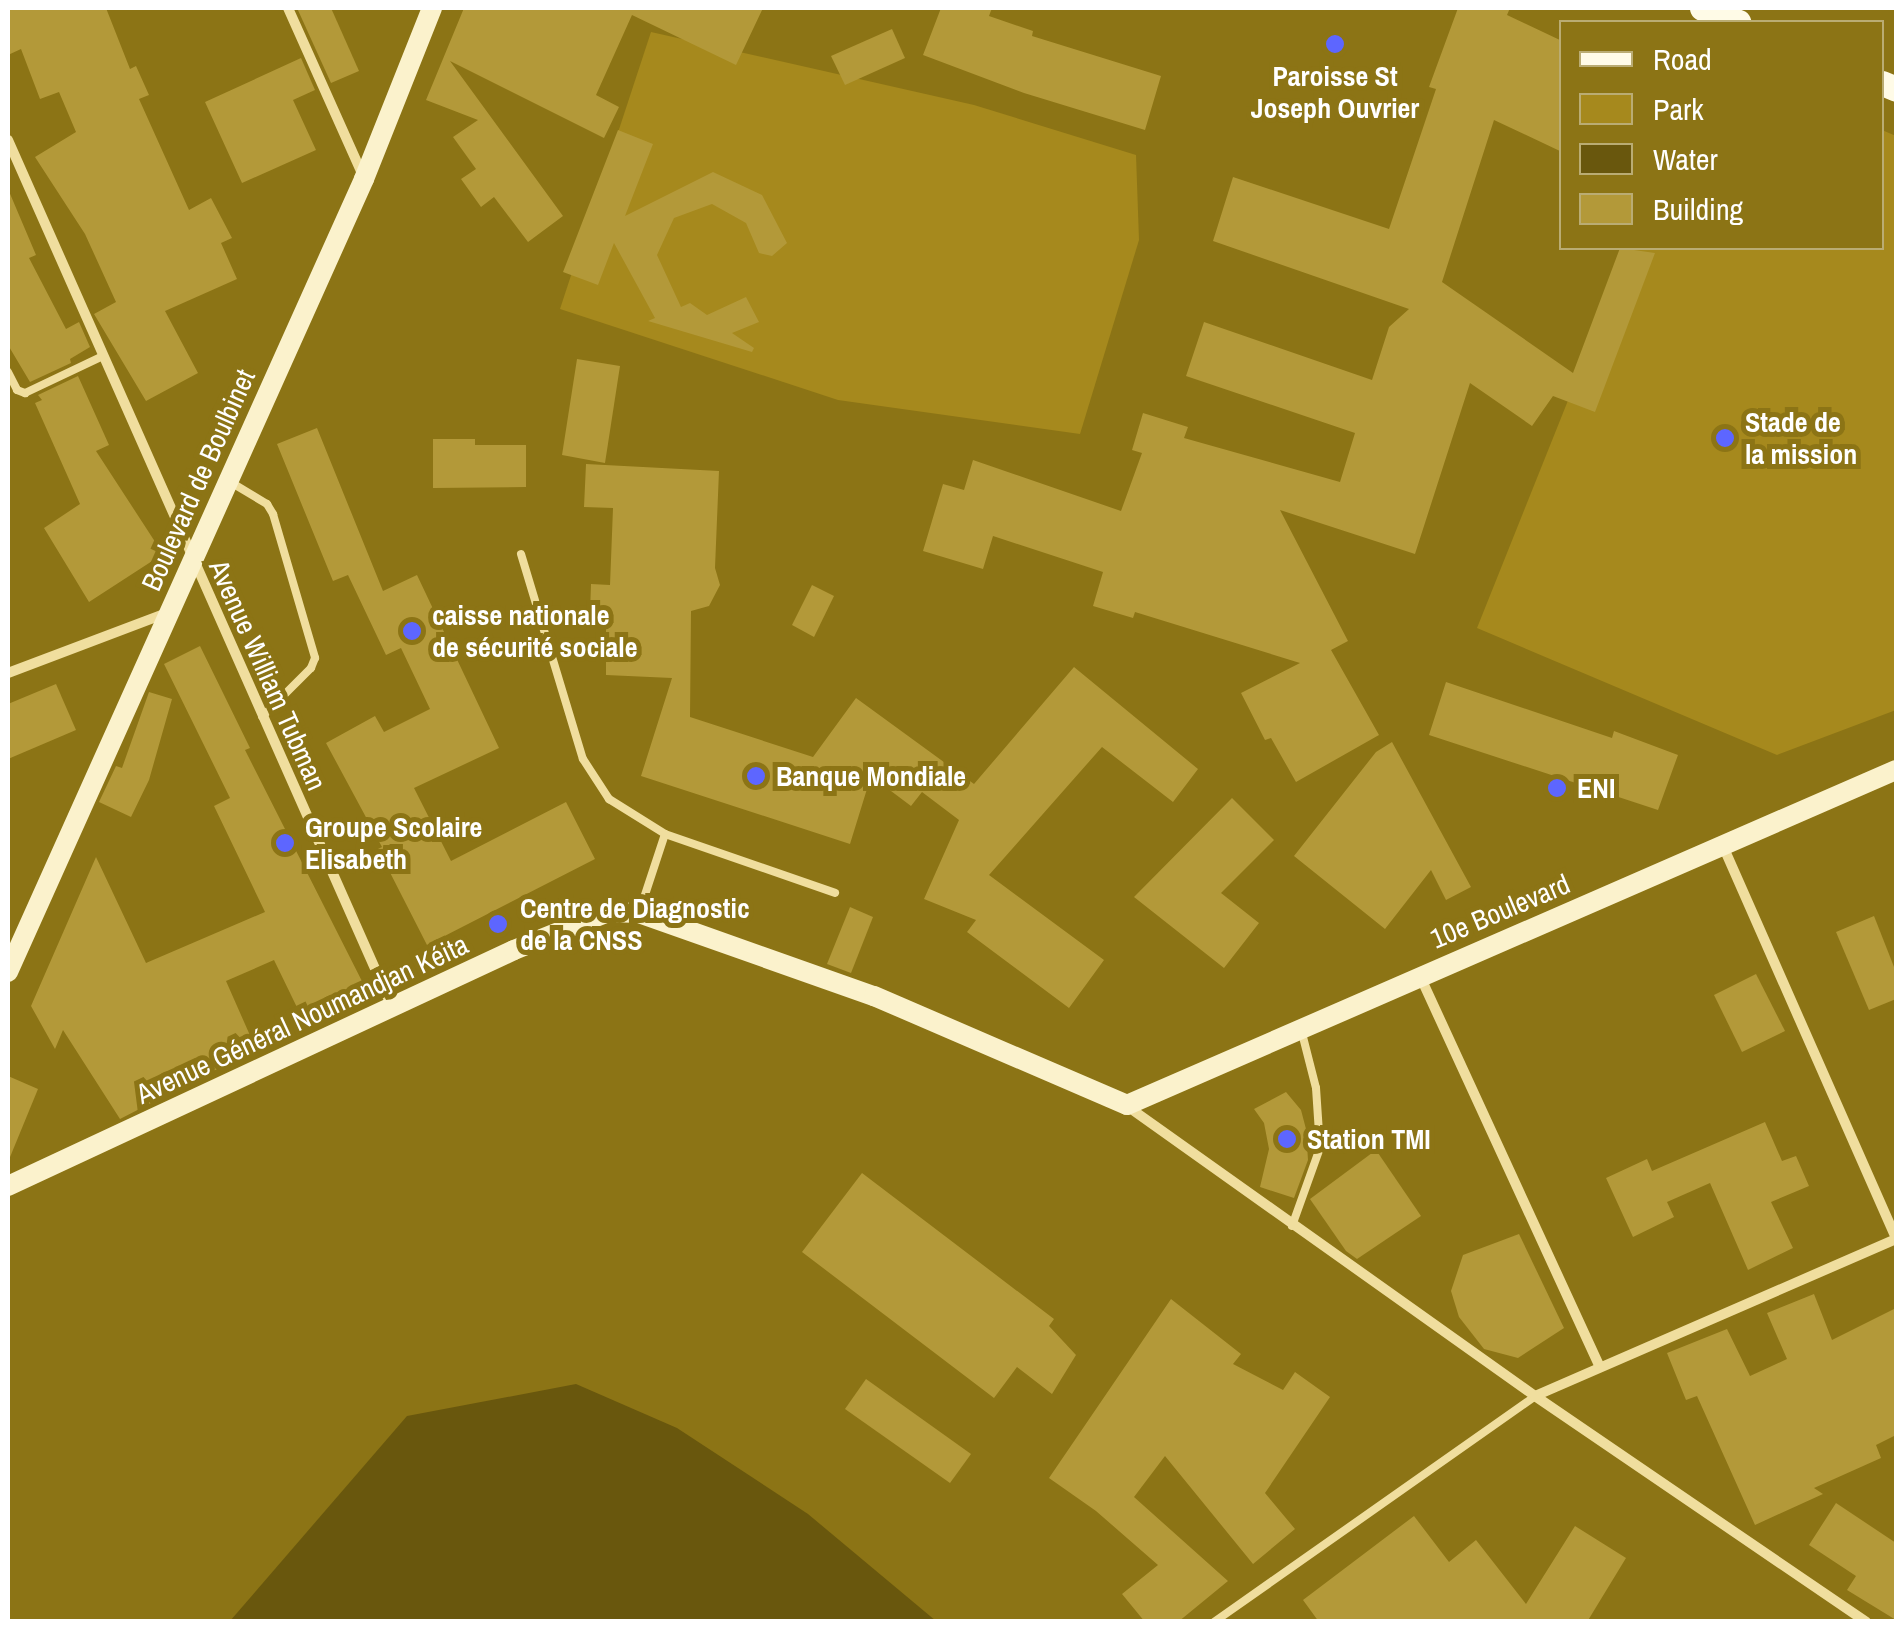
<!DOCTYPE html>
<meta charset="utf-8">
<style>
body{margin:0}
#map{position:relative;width:1904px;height:1629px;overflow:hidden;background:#8c7415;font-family:"Archivo Narrow",sans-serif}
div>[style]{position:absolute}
.green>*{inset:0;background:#a6891d}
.water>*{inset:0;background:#69570d}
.building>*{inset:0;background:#b39939}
.service>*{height:8px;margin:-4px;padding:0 4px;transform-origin:4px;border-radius:4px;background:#f0de9e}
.minor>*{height:10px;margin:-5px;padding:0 5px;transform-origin:5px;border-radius:5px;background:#f0de9e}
.secondary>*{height:20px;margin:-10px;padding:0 10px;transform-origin:10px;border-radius:10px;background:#fbf2cc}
.primary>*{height:25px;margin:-12.5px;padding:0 12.5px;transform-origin:12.5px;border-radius:12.5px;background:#fffbe7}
.dots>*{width:28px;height:28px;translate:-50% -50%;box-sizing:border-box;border:5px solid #8c7415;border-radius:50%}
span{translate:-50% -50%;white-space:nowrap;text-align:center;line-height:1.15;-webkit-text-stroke:10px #8c7415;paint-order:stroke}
.poi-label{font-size:28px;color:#fff;font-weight:700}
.left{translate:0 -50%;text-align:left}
.street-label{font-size:28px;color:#fff}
.frame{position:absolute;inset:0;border:10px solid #fff;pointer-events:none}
.legend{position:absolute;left:1559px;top:20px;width:325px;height:230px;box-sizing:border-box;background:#8c7415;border:2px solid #baac73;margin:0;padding:12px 18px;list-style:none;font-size:30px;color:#fff}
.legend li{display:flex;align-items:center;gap:20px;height:50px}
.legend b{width:50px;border:2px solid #baac73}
</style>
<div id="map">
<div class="green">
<div style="clip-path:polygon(651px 32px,974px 105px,1136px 155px,1139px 240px,1080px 434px,838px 400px,560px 309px)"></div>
<div style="clip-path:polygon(1882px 130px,1896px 136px,1896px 710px,1777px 755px,1477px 628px,1629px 248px,1882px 248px)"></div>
</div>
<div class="water">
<div style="clip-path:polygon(576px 1384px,677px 1428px,808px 1514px,936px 1621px,230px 1621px,407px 1416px)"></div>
</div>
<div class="building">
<div style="clip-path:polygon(8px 8px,106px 8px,130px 69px,136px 66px,149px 95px,139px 99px,189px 210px,211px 198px,232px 238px,221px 243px,237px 279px,165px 311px,198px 373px,146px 401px,94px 314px,116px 302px,85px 234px,35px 157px,76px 132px,59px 92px,40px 99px,21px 49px,8px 55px)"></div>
<div style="clip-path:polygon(297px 8px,331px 8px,359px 71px,331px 83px)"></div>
<div style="clip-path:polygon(464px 8px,763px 8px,736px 65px,632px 15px,596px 95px,619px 107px,604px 138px,450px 61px,563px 216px,528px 242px,494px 197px,481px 207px,461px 179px,476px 169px,453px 137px,478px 120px,426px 100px)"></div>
<div style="clip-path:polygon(941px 8px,992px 8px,989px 16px,1033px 31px,1032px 36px,1161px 76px,1145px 130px,1024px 93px,923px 55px)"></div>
<div style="clip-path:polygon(1458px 8px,1510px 8px,1507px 15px,1562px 41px,1562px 152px,1494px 120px,1442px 282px,1573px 373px,1620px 248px,1655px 253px,1595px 412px,1553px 396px,1532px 426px,1470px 383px,1415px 554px,1280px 510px,1348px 641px,1331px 650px,1379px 735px,1296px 782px,1271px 738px,1265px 740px,1241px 693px,1300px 663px,1135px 612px,1133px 618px,1093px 606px,1103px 572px,993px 536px,983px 569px,923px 551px,943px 484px,964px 490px,973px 460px,1121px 511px,1142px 453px,1132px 450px,1143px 413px,1188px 427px,1184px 438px,1340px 482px,1355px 433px,1186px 376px,1204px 322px,1372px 380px,1389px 327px,1409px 309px,1213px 241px,1233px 177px,1389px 229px,1436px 89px,1429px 87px)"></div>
<div style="clip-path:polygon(892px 29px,905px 58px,845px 85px,831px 56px)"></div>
<div style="clip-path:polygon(301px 58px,315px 90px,293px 100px,316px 150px,242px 183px,205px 102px)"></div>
<div style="clip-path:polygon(618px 130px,653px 144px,625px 216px,713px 172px,762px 195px,787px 243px,772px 256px,759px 253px,746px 223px,712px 204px,674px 218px,657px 255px,681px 307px,690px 303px,707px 315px,746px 297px,759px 322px,732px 333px,754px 348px,752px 352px,648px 321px,655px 318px,614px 243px,598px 285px,563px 272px)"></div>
<div style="clip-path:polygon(8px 189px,36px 255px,29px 258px,66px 329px,79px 322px,90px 347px,70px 359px,71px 363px,30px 382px,8px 345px)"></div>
<div style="clip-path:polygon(577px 359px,620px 366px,605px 463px,562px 455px)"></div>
<div style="clip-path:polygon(78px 376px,109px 445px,96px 451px,163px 554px,89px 602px,44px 528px,80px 504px,35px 403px,42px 400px,38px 395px)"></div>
<div style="clip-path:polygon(317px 428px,383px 591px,417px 575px,499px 748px,414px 788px,451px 861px,566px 802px,595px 859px,427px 945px,378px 849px,382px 847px,326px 743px,375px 716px,384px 732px,430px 709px,401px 648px,386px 655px,348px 575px,333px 581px,277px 444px)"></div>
<div style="clip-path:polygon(433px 439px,475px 439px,475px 445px,526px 445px,526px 487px,433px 488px)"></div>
<div style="clip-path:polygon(586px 464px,719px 471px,715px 568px,720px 585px,709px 606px,691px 611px,690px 717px,813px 757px,856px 698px,974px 784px,1074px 667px,1198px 769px,1173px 802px,1102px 747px,989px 875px,1104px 960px,1069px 1008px,967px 932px,976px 920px,924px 899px,959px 820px,922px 792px,911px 806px,871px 776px,850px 844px,641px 776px,672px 678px,606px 675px,606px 614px,590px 613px,591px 584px,610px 585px,613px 508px,584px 507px)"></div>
<div style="clip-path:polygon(812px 585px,834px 596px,814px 637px,792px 625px)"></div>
<div style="clip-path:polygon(200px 646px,250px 748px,245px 750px,371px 999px,308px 1030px,274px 960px,226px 981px,256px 1049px,120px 1119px,63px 1030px,55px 1049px,31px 1006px,96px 857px,146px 963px,265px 912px,214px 806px,230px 798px,164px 664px)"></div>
<div style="clip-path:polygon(1446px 682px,1612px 738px,1614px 731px,1678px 755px,1658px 810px,1429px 735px)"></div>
<div style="clip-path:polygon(56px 684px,76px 730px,8px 759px,8px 704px)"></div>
<div style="clip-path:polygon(149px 692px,172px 699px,149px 780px,131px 817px,99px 802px,116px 766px,122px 768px)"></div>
<div style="clip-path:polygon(1392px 742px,1471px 887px,1446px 900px,1431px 870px,1385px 929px,1294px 856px,1376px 752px)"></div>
<div style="clip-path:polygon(1232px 798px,1274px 840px,1221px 893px,1259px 923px,1224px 968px,1134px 897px)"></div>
<div style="clip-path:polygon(850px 907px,873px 917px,851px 973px,827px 964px)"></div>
<div style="clip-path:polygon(1874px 916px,1896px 972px,1896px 999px,1869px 1010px,1836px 932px)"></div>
<div style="clip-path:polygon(1756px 974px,1785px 1031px,1742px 1052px,1714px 995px)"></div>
<div style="clip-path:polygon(8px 1076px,38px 1089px,8px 1162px)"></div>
<div style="clip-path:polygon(1286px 1092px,1301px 1110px,1306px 1129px,1308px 1160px,1294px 1198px,1260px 1187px,1269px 1149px,1264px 1123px,1254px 1109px)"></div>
<div style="clip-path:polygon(1765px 1122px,1782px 1161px,1796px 1156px,1809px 1186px,1771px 1202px,1793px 1248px,1748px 1270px,1710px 1183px,1667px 1202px,1674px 1217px,1633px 1237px,1606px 1178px,1647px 1159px,1652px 1171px)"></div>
<div style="clip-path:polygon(1376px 1150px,1421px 1216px,1357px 1259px,1346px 1251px,1310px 1199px)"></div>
<div style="clip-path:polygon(862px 1173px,1054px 1319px,1049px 1326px,1076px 1355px,1052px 1394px,1017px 1367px,994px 1398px,802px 1252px)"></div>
<div style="clip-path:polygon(1519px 1234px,1564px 1328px,1518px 1358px,1484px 1349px,1459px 1317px,1451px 1291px,1463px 1255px)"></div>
<div style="clip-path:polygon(1814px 1294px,1832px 1340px,1896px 1308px,1896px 1435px,1876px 1445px,1881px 1458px,1814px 1488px,1823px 1494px,1755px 1525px,1697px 1396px,1686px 1400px,1667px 1353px,1727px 1329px,1750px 1376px,1787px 1359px,1767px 1313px)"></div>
<div style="clip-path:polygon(1171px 1299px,1241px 1354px,1233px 1364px,1283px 1390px,1295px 1372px,1330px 1397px,1265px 1493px,1295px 1529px,1253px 1564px,1165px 1456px,1134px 1497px,1228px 1581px,1178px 1622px,1145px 1622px,1122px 1594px,1158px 1565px,1096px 1511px,1049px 1478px)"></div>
<div style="clip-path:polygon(866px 1379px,971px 1454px,950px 1483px,845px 1409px)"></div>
<div style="clip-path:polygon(1836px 1503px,1896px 1543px,1896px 1620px,1847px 1590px,1856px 1576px,1809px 1545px)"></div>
<div style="clip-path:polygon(1414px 1516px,1449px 1562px,1476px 1540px,1526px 1604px,1575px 1526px,1626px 1558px,1587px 1622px,1319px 1622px,1303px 1600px)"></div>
</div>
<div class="service">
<div style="left:8px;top:372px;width:20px;rotate:63deg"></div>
<div style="left:17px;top:390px;width:9px;rotate:21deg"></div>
<div style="left:25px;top:393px;width:86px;rotate:-25.4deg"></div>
<div style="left:232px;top:483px;width:41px;rotate:31deg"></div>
<div style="left:267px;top:504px;width:12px;rotate:59deg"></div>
<div style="left:273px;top:514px;width:150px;rotate:73.7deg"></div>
<div style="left:315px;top:658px;width:11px;rotate:112deg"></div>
<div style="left:311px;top:668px;width:69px;rotate:135deg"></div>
<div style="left:521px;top:554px;width:214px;rotate:73.2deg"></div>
<div style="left:583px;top:759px;width:48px;rotate:57deg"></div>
<div style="left:609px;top:799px;width:66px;rotate:32deg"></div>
<div style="left:665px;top:834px;width:83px;rotate:108.2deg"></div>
<div style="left:665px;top:834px;width:180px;rotate:19.1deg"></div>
<div style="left:1292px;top:1226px;width:83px;rotate:-70.3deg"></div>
<div style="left:1320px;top:1148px;width:60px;rotate:-93.8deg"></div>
<div style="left:1316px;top:1088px;width:57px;rotate:-104.3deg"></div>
<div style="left:1214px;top:1622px;width:393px;rotate:-35.1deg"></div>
</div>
<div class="minor">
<div style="left:288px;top:8px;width:186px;rotate:65.9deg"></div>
<div style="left:8px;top:140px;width:948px;rotate:66.11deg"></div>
<div style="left:8px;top:673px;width:170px;rotate:-20.7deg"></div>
<div style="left:1723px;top:846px;width:428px;rotate:66.2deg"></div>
<div style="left:1420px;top:976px;width:430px;rotate:65.3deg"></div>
<div style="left:1127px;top:1106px;width:501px;rotate:35.4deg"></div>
<div style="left:1535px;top:1396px;width:401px;rotate:34.3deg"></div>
<div style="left:1535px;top:1396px;width:394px;rotate:-23.5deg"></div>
</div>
<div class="secondary">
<div style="left:8px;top:972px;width:869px;rotate:-65.82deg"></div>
<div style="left:364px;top:179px;width:184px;rotate:-68.3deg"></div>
<div style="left:8px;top:1186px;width:558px;rotate:-25deg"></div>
<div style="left:514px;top:950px;width:101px;rotate:-22deg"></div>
<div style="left:608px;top:912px;width:31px;rotate:2deg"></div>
<div style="left:639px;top:913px;width:249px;rotate:19.5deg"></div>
<div style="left:874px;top:996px;width:275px;rotate:23.3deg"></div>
<div style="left:1127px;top:1105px;width:839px;rotate:-23.54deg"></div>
</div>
<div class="primary">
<div style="left:1702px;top:8px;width:39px;rotate:21deg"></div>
<div style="left:1882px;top:83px;width:15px;rotate:23deg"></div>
</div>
<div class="dots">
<div style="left:1335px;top:44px;background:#5d66ff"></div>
<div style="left:1725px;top:438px;background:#5d66ff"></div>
<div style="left:412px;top:631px;background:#5d66ff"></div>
<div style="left:756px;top:776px;background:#5d66ff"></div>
<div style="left:1557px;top:788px;background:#5d66ff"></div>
<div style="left:285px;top:843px;background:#5d66ff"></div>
<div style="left:498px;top:924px;background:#5d66ff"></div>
<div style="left:1287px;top:1139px;background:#5d66ff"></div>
</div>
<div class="poi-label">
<span style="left:1335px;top:92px">Paroisse St<br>Joseph Ouvrier</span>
<span class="left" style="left:1745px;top:438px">Stade de<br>la mission</span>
<span class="left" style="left:432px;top:631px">caisse nationale<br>de sécurité sociale</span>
<span class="left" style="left:776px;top:776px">Banque Mondiale</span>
<span class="left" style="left:1577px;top:788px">ENI</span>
<span class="left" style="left:305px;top:843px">Groupe Scolaire<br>Elisabeth</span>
<span class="left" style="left:520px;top:924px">Centre de Diagnostic<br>de la CNSS</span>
<span class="left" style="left:1307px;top:1139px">Station TMI</span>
</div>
<div class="street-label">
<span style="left:198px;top:480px;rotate:-66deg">Boulevard de Boulbinet</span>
<span style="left:268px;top:675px;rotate:66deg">Avenue William Tubman</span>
<span style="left:1500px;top:911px;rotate:-23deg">10e Boulevard</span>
<span style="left:302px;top:1019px;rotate:-25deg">Avenue Général Noumandjan Kéita</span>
</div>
<div class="frame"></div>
<ul class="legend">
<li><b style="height:12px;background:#fffbe7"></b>Road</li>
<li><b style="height:28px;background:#a6891d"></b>Park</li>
<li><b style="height:28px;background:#69570d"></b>Water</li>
<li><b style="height:28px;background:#b39939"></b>Building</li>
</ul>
</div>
